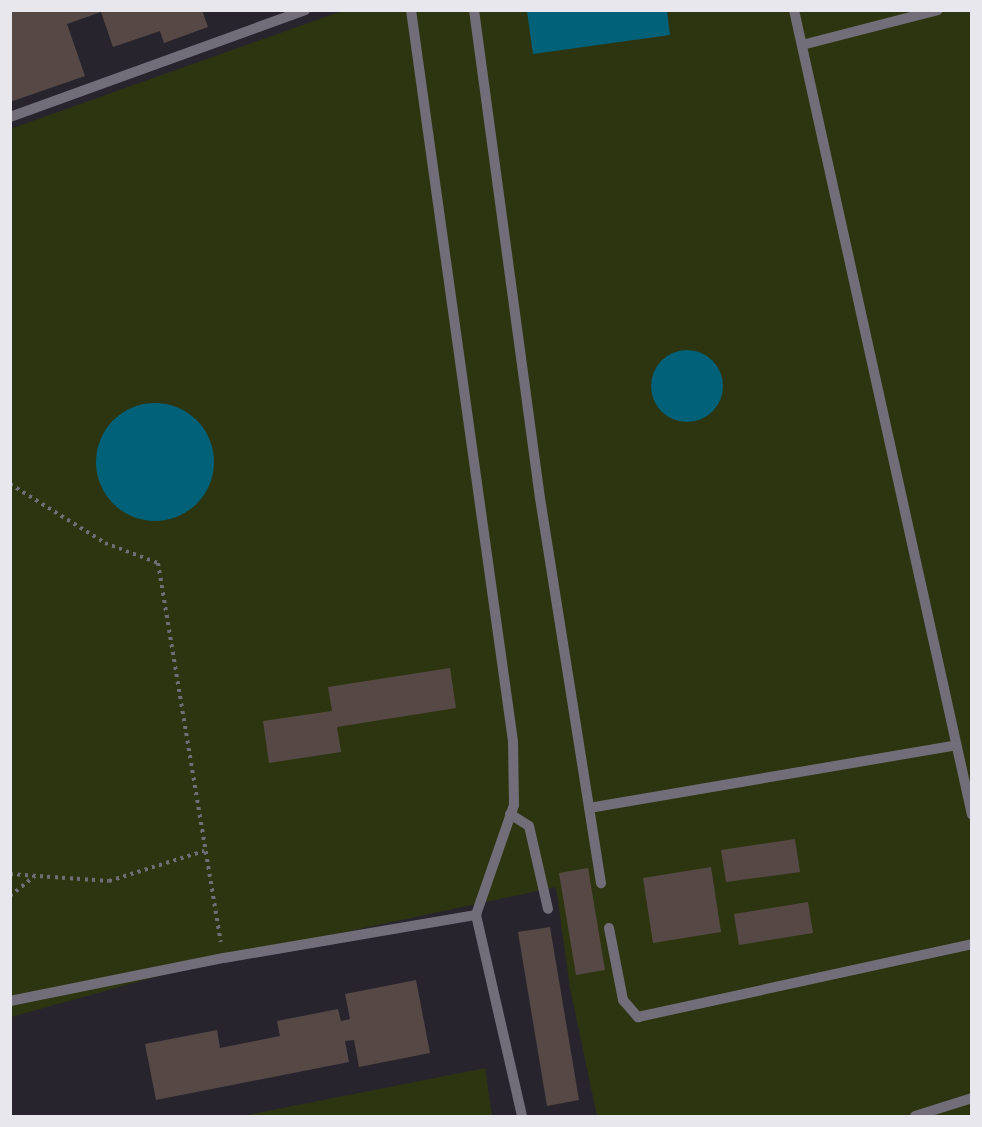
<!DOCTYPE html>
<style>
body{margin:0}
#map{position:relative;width:982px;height:1127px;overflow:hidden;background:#27242e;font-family:"PT Sans Narrow",sans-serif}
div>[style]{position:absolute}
.green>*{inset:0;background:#2d3510}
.water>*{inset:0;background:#006178}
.round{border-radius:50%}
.building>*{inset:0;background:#564945}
.path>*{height:4px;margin-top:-2px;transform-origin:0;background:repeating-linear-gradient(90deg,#706d76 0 3px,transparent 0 7.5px)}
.lane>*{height:10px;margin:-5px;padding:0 5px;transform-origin:5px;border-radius:5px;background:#716e7a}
span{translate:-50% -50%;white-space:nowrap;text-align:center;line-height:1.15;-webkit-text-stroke:4.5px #27242e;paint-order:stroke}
.frame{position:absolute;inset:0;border:12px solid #e9e7ee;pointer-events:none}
</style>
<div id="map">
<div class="green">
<div style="clip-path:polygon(342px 11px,971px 11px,971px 1116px,597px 1116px,570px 988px,556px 887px,224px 958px,11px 1017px,10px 129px)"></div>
<div style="clip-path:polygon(485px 1068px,492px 1116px,243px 1116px)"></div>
</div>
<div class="water">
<div style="clip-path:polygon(527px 11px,667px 11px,670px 35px,533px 54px)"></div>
<div class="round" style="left:651px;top:350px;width:72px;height:72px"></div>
<div class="round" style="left:96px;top:403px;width:118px;height:118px"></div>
</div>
<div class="building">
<div style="clip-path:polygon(19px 10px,202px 10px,208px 27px,164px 43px,160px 31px,113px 47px,101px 12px,67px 24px,85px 76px,10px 102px,10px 13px)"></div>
<div style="clip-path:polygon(450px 668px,456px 708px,337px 727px,341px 752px,269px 763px,263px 721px,332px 711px,328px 687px)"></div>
<div style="clip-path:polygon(795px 839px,800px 872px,726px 882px,721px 850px)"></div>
<div style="clip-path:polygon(711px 867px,721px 932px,653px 943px,643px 878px)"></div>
<div style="clip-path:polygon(588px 868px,605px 970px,576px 975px,559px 873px)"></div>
<div style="clip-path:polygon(808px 902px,813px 933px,739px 945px,734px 914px)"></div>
<div style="clip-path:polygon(550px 927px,579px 1100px,547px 1106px,518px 932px)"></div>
<div style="clip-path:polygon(416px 980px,430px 1053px,359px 1067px,354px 1040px,345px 1041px,349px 1062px,156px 1100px,145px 1044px,217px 1030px,220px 1048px,280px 1036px,277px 1021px,338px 1009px,341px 1021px,350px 1019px,345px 994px)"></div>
</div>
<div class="path">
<div style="left:10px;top:484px;width:112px;rotate:31.8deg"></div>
<div style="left:105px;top:543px;width:57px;rotate:20.7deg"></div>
<div style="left:158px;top:563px;width:384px;rotate:80.6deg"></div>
<div style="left:10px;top:874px;width:99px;rotate:4deg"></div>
<div style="left:109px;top:881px;width:100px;rotate:-17.5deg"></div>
<div style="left:10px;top:896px;width:32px;rotate:-39deg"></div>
</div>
<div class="lane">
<div style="left:411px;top:10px;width:738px;rotate:82.06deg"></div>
<div style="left:513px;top:741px;width:64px;rotate:89.1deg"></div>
<div style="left:514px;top:805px;width:116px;rotate:109.1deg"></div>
<div style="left:476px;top:915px;width:206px;rotate:77.1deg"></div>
<div style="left:474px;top:10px;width:492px;rotate:82.3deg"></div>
<div style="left:540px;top:498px;width:390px;rotate:81deg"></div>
<div style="left:794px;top:10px;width:824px;rotate:77.53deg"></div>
<div style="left:802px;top:45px;width:140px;rotate:-14.4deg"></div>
<div style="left:10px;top:117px;width:314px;rotate:-19.9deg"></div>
<div style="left:589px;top:808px;width:372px;rotate:-9.7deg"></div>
<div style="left:510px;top:814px;width:22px;rotate:32deg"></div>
<div style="left:529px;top:826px;width:85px;rotate:77.1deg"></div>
<div style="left:609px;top:928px;width:73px;rotate:79deg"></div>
<div style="left:623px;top:1000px;width:23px;rotate:49deg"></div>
<div style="left:638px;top:1017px;width:342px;rotate:-12.3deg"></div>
<div style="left:10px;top:1001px;width:218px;rotate:-11.4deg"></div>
<div style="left:224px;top:958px;width:256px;rotate:-9.7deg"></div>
<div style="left:915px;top:1116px;width:60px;rotate:-17.5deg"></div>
</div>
<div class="frame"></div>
</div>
